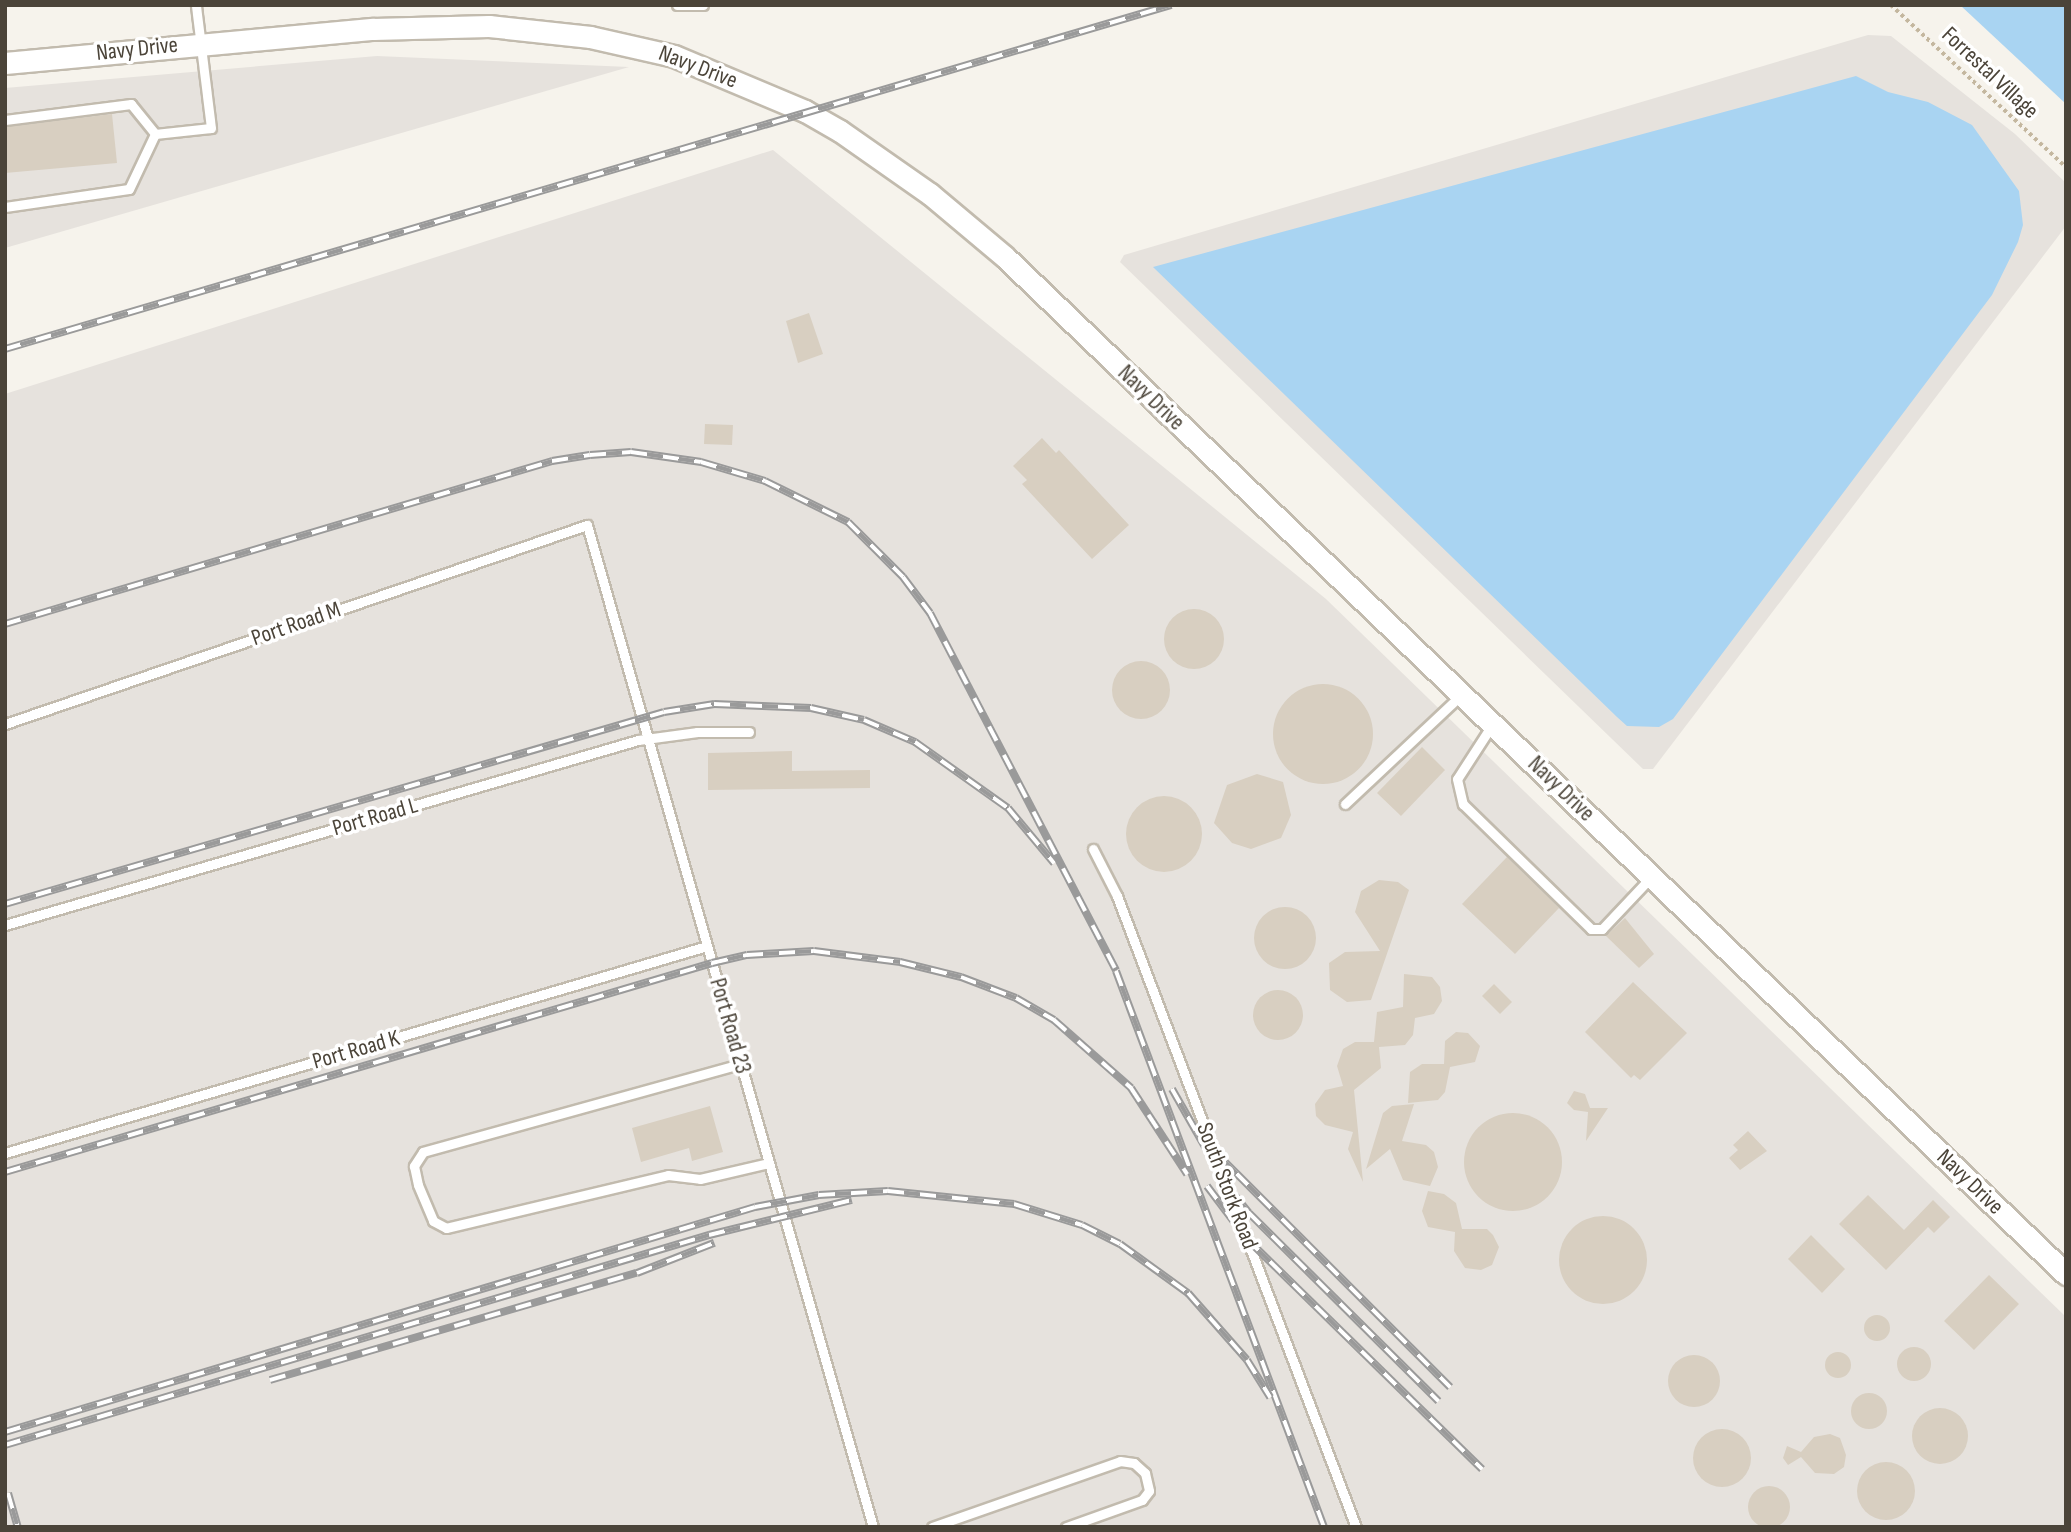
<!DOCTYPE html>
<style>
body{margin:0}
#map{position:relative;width:2071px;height:1532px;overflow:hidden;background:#f6f3ec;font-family:"Sofia Sans Condensed",sans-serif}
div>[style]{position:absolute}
.industrial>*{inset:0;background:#e6e2dd}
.water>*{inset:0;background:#a9d4f2}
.building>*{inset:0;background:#d8cfc1}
.round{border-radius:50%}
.path>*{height:3.5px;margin-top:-1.75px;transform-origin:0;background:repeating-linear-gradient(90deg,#c4b79f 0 3.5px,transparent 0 7px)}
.roads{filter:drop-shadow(2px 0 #c2bbae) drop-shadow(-2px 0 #c2bbae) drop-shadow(0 2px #c2bbae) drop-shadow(0 -2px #c2bbae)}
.service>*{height:9px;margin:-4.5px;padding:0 4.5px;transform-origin:4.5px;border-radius:4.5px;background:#fff}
.tertiary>*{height:21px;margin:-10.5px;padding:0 10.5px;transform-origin:10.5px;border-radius:10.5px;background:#fff}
.rail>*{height:8px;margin-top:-4px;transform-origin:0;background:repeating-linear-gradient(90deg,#fff 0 16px,#9a9a9a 0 32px);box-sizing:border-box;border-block:2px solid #9a9a9a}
span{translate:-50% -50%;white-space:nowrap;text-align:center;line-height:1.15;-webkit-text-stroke:7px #fff;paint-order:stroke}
.street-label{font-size:23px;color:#4b4439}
.frame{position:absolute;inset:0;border:7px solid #4b4439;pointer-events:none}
</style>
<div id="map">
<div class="industrial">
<div style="clip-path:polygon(1868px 35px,1891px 36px,2015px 134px,2066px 183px,2066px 226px,1653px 769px,1643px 769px,1120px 262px,1124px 255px)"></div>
<div style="clip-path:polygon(377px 56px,629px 67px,5px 248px,5px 88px)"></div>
<div style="clip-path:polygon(773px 150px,1326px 599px,2066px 1317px,2066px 1527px,5px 1527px,5px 394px)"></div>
</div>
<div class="water">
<div style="clip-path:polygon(1960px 5px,2066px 5px,2066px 104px)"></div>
<div style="clip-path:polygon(1856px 76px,1888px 92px,1928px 102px,1972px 125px,2019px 191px,2023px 225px,2018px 242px,1992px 295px,1673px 719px,1659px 727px,1627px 726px,1617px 717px,1153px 267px)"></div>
</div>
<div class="building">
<div style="clip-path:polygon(112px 114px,117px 163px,5px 173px,5px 127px)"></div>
<div style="clip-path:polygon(809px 313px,823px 354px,798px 363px,786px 321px)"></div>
<div style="clip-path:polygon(705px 424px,733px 425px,732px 445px,704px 444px)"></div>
<div style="clip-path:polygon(1042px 438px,1056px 453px,1059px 450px,1129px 525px,1092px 559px,1022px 484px,1027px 480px,1013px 466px)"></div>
<div class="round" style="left:1164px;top:609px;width:60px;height:60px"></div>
<div class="round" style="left:1112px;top:661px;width:58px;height:58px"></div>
<div class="round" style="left:1273px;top:684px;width:100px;height:100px"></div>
<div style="clip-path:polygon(1422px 747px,1445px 770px,1401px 816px,1377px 793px)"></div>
<div style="clip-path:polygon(792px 751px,792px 771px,870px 770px,870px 788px,708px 790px,708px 753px)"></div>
<div style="clip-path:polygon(1257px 774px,1283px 782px,1291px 815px,1281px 838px,1251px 849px,1232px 843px,1214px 823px,1227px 785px)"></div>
<div class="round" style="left:1126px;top:796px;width:76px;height:76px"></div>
<div style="clip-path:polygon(1507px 857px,1559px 908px,1515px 954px,1462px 904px)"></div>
<div style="clip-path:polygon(1379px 880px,1398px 882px,1409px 890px,1371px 1000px,1347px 1002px,1330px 990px,1329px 963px,1345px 952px,1380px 951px,1355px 912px,1361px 891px)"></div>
<div class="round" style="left:1254px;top:907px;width:62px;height:62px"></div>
<div style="clip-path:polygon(1625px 918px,1654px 954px,1639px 968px,1606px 936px)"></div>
<div style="clip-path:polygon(1404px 974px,1432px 977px,1440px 987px,1442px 1001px,1434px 1014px,1415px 1018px,1413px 1035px,1405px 1045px,1379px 1047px,1381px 1068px,1354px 1090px,1363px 1182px,1348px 1149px,1353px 1132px,1325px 1125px,1316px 1116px,1315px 1104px,1325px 1090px,1343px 1086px,1337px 1066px,1343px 1049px,1355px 1042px,1374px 1042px,1377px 1012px,1403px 1007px)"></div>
<div style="clip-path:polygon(1633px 982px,1687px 1033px,1640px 1080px,1634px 1075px,1631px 1078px,1585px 1032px)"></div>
<div style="clip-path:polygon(1494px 984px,1512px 1002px,1500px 1014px,1482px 996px)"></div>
<div class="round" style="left:1253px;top:990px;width:50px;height:50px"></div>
<div style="clip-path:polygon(1468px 1033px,1480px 1046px,1475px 1062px,1450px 1067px,1445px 1092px,1438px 1100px,1408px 1103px,1410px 1072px,1422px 1064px,1444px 1064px,1445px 1041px,1456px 1032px)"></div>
<div style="clip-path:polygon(1574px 1091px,1585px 1094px,1590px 1108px,1608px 1108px,1586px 1141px,1588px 1112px,1574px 1110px,1567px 1103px)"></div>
<div style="clip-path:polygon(1414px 1104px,1402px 1141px,1426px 1145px,1434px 1152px,1438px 1167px,1430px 1186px,1403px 1180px,1390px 1149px,1366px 1169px,1383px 1113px,1392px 1106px)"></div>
<div style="clip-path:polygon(710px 1106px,723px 1152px,692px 1161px,689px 1148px,641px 1162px,632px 1128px)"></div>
<div class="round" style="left:1464px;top:1113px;width:98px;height:98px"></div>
<div style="clip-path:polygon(1748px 1131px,1767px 1151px,1740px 1170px,1729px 1158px,1738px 1150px,1733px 1145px)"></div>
<div style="clip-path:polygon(1428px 1191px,1444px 1194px,1456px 1203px,1462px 1229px,1487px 1229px,1493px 1235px,1499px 1247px,1492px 1265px,1481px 1270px,1465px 1268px,1454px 1251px,1455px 1232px,1428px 1227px,1422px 1211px)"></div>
<div style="clip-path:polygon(1868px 1195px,1904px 1230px,1933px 1200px,1950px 1217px,1934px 1233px,1928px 1227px,1886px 1270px,1839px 1224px)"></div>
<div class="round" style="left:1559px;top:1216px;width:88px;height:88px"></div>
<div style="clip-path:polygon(1811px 1235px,1845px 1269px,1822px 1293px,1788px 1259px)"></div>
<div style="clip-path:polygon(1989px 1275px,2019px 1304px,1974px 1350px,1944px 1321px)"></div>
<div class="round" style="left:1864px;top:1315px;width:26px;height:26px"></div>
<div class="round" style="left:1897px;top:1347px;width:34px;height:34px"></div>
<div class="round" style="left:1825px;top:1352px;width:26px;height:26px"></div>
<div class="round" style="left:1668px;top:1355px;width:52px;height:52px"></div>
<div class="round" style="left:1851px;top:1393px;width:36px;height:36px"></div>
<div class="round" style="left:1912px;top:1408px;width:56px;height:56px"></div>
<div class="round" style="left:1693px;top:1429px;width:58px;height:58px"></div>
<div style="clip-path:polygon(1830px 1434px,1840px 1438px,1846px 1455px,1844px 1467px,1834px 1474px,1815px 1473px,1801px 1457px,1788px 1465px,1783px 1458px,1787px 1446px,1801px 1452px,1814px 1437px)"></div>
<div class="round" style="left:1857px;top:1462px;width:58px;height:58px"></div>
<div class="round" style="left:1748px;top:1486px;width:42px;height:42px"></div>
</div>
<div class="path">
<div style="left:1891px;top:5px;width:238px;rotate:42.8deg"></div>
</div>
<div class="roads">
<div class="service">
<div style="left:677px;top:5px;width:26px"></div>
<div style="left:5px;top:120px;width:127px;rotate:-7.2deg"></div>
<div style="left:131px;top:104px;width:38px;rotate:51deg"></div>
<div style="left:155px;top:134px;width:56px;rotate:-6.1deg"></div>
<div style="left:211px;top:128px;width:124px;rotate:-97deg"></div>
<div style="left:5px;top:207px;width:125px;rotate:-8.3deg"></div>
<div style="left:129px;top:189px;width:61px;rotate:-64.7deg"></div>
<div style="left:5px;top:724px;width:615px;rotate:-18.88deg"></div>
<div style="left:587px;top:525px;width:1042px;rotate:74.07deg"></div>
<div style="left:1492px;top:725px;width:64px;rotate:122.9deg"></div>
<div style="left:1457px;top:779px;width:26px;rotate:77deg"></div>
<div style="left:1463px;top:804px;width:179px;rotate:44.3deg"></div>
<div style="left:1591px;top:929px;width:11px"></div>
<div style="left:1602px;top:929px;width:70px;rotate:-46.7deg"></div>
<div style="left:1345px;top:804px;width:159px;rotate:-43.2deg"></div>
<div style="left:1093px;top:849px;width:53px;rotate:62.9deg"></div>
<div style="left:1117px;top:896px;width:675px;rotate:69.26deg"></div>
<div style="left:5px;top:925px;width:659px;rotate:-16.29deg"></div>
<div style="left:638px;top:740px;width:60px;rotate:-7.7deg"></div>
<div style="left:697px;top:732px;width:52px"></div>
<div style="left:740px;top:1064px;width:329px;rotate:164.5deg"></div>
<div style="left:423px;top:1152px;width:17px;rotate:123deg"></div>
<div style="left:414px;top:1166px;width:19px;rotate:78deg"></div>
<div style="left:418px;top:1185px;width:39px;rotate:67deg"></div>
<div style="left:433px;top:1221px;width:15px;rotate:28deg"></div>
<div style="left:446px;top:1228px;width:228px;rotate:-13.4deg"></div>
<div style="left:668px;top:1175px;width:32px;rotate:7deg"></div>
<div style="left:700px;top:1179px;width:71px;rotate:-13.1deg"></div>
<div style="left:5px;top:1153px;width:732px;rotate:-16.43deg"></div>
<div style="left:932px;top:1527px;width:199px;rotate:-19.3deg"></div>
<div style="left:1120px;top:1461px;width:14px;rotate:8deg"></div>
<div style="left:1134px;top:1463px;width:15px;rotate:42deg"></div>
<div style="left:1145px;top:1473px;width:18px;rotate:77deg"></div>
<div style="left:1149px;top:1491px;width:11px;rotate:128deg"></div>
<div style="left:1142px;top:1500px;width:81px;rotate:160.4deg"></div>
</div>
<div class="tertiary">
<div style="left:5px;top:63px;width:370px;rotate:-5.3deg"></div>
<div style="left:373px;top:29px;width:116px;rotate:-1.5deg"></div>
<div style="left:489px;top:26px;width:102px;rotate:6.2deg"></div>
<div style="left:590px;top:37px;width:86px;rotate:12.7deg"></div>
<div style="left:674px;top:56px;width:142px;rotate:22.8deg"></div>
<div style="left:805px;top:111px;width:40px;rotate:29.7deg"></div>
<div style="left:840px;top:131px;width:110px;rotate:35deg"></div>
<div style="left:930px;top:194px;width:98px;rotate:40deg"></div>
<div style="left:1005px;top:257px;width:1470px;rotate:43.79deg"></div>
</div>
</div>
<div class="rail">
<div style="left:5px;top:349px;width:1216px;rotate:-16.44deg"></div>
<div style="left:5px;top:624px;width:571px;rotate:-16.59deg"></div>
<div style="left:552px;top:461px;width:38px;rotate:-9deg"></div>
<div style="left:590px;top:455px;width:41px;rotate:-4.2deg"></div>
<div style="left:631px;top:452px;width:71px;rotate:8.1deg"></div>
<div style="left:701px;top:462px;width:67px;rotate:16.5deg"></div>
<div style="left:765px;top:481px;width:93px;rotate:26.3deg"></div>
<div style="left:848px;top:522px;width:78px;rotate:45deg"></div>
<div style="left:903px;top:577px;width:45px;rotate:53.1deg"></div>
<div style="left:930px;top:613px;width:403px;rotate:62.5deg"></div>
<div style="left:1116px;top:971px;width:594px;rotate:69.49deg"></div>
<div style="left:5px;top:904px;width:686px;rotate:-16.24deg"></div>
<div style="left:664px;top:712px;width:51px;rotate:-9.1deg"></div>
<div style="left:714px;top:704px;width:97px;rotate:2.4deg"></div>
<div style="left:811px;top:708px;width:54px;rotate:12.8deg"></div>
<div style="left:864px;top:720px;width:56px;rotate:23.3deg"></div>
<div style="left:915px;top:742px;width:114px;rotate:35.4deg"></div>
<div style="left:1008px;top:808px;width:72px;rotate:50.1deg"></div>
<div style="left:1172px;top:1089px;width:113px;rotate:60.3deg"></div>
<div style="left:1228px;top:1187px;width:33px;rotate:51deg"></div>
<div style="left:1249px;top:1213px;width:267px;rotate:44.8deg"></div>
<div style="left:1214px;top:1151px;width:334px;rotate:45deg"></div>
<div style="left:5px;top:1172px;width:737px;rotate:-16.47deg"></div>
<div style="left:712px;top:963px;width:36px;rotate:-13deg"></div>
<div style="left:747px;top:955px;width:67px;rotate:-3.4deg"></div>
<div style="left:814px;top:951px;width:87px;rotate:7.3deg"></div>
<div style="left:900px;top:962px;width:63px;rotate:13.8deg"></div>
<div style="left:961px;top:977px;width:59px;rotate:20.9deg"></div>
<div style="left:1016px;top:998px;width:44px;rotate:30.1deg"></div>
<div style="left:1054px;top:1020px;width:103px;rotate:41.4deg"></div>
<div style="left:1131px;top:1088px;width:103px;rotate:56.9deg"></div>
<div style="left:1207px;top:1186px;width:66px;rotate:53deg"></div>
<div style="left:1247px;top:1239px;width:329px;rotate:44.4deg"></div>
<div style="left:270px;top:1380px;width:382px;rotate:-16.3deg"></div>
<div style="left:637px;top:1273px;width:83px;rotate:-21.3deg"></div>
<div style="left:5px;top:1432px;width:783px;rotate:-16.7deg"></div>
<div style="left:755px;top:1207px;width:65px;rotate:-10.6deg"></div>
<div style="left:819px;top:1195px;width:69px;rotate:-3.3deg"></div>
<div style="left:888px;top:1191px;width:127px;rotate:5.9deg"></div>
<div style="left:1014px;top:1204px;width:71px;rotate:17.2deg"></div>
<div style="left:1082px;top:1225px;width:42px;rotate:26.6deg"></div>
<div style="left:1120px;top:1244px;width:84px;rotate:35.8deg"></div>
<div style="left:1188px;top:1293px;width:89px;rotate:48.6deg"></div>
<div style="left:1247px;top:1360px;width:44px;rotate:58.1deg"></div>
<div style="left:5px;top:1445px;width:735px;rotate:-16.61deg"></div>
<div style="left:709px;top:1235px;width:147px;rotate:-13.8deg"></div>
<div style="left:8px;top:1493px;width:35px;rotate:74deg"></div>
</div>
<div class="street-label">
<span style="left:137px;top:49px;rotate:-6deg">Navy Drive</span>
<span style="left:698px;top:67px;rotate:21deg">Navy Drive</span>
<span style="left:1990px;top:73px;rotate:43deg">Forrestal Village</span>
<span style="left:1151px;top:398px;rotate:44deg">Navy Drive</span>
<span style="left:296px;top:624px;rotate:-19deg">Port Road M</span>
<span style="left:1561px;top:789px;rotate:44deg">Navy Drive</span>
<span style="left:375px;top:817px;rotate:-16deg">Port Road L</span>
<span style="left:730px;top:1026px;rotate:74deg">Port Road 23</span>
<span style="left:356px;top:1050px;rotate:-16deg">Port Road K</span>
<span style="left:1970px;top:1182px;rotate:44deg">Navy Drive</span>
<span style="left:1227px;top:1186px;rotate:69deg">South Stork Road</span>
</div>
<div class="frame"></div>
</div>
